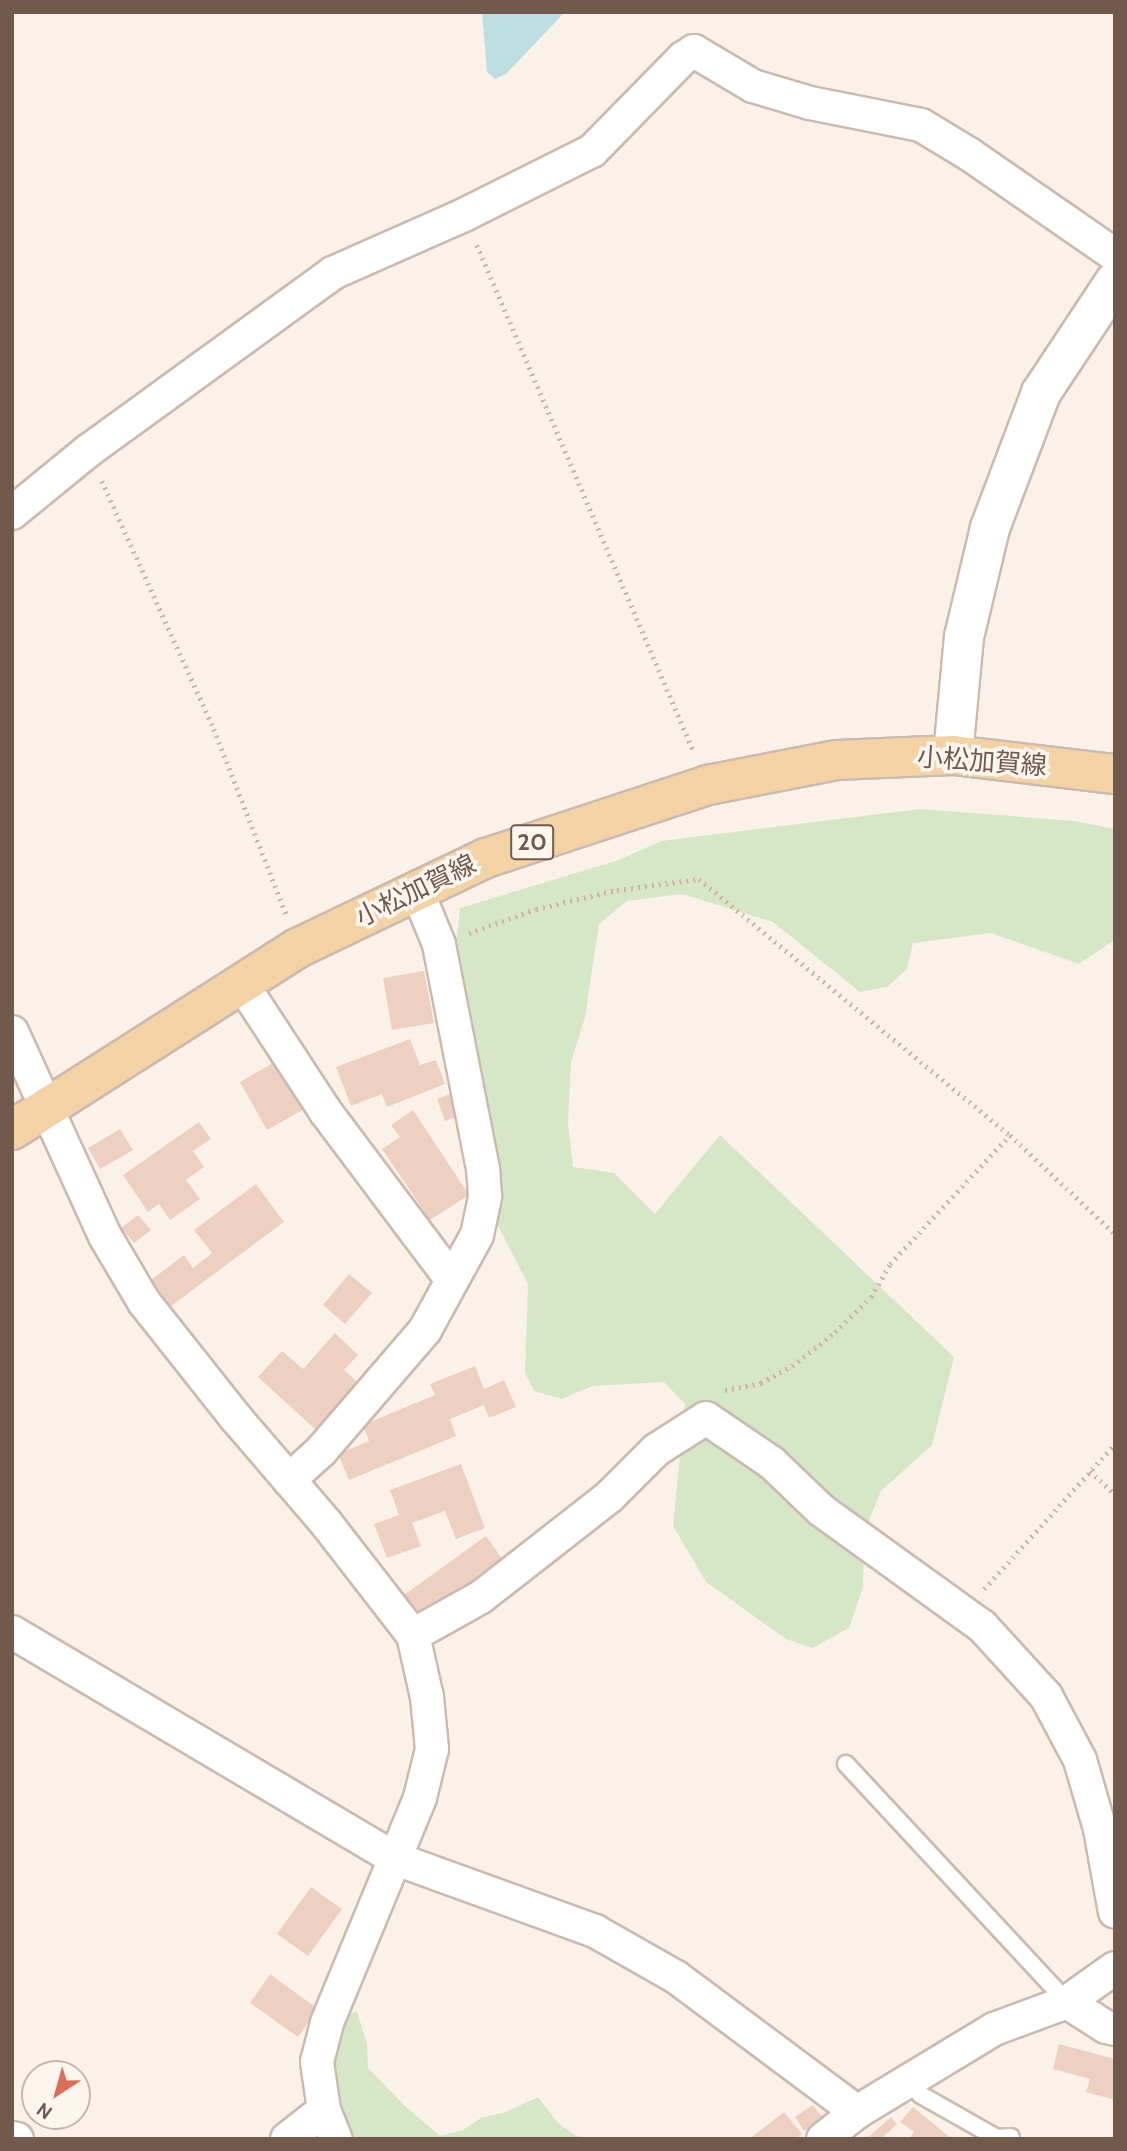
<!DOCTYPE html>
<meta charset="utf-8">
<style>
body{margin:0}
#map{position:relative;width:1127px;height:2151px;overflow:hidden;background:#faf2e8;font-family:Cabin,"Noto Sans JP",sans-serif}
div>[style]{position:absolute}
.green>*{inset:0;background:#d6e7c7}
.water>*{inset:0;background:#bedfe2}
.building>*{inset:0;background:#edd0c2}
.path>*{height:4.5px;margin-top:-2.25px;transform-origin:0;background:repeating-linear-gradient(90deg,#d2b4a5 0 2px,transparent 0 7px)}
.roads{filter:drop-shadow(2px 0 #ccbaaf) drop-shadow(-2px 0 #ccbaaf) drop-shadow(0 2px #ccbaaf) drop-shadow(0 -2px #ccbaaf)}
.service>*{height:16px;margin:-8px;padding:0 8px;transform-origin:8px;border-radius:8px;background:#fff}
.minor>*{height:32px;margin:-16px;padding:0 16px;transform-origin:16px;border-radius:16px;background:#fff}
.tertiary>*{height:38px;margin:-19px;padding:0 19px;transform-origin:19px;border-radius:19px;background:#fff}
.primary>*{height:38px;margin:-19px;padding:0 19px;transform-origin:19px;border-radius:19px;background:#f3d2a6}
span{translate:-50% -50%;white-space:nowrap;text-align:center;line-height:1.15;-webkit-text-stroke:7px #fdf6ee;paint-order:stroke}
.shield-label span{padding:2px 5px;background:#fdf6ee;border:2px solid;border-radius:5px;-webkit-text-stroke-width:0}
.shield-label{font-size:24px;color:#72594e;font-weight:700}
.street-label{font-size:26px;color:#72594e}
.frame{position:absolute;inset:0;border:14px solid #72594e;pointer-events:none}
.north{position:absolute;left:21px;top:2060px;width:70px;height:70px;box-sizing:border-box;background:#fdf6ee;border:2px solid #c5b7ae;border-radius:50%;rotate:216deg;font-size:19px;font-weight:700;line-height:28px;text-align:center;color:#72594e}
.north::after{content:'';display:block;margin:auto;width:24px;height:32px;background:#d96d58;clip-path:polygon(50% 0,100% 100%,50% 72%,0 100%)}
</style>
<div id="map">
<div class="green">
<div style="clip-path:polygon(920px 809px,1075px 821px,1115px 829px,1115px 940px,1079px 964px,991px 933px,913px 943px,907px 969px,887px 987px,860px 992px,773px 922px,682px 894px,627px 901px,599px 924px,585px 1017px,571px 1062px,568px 1123px,573px 1167px,614px 1173px,655px 1214px,720px 1135px,954px 1357px,932px 1445px,881px 1491px,864px 1532px,863px 1587px,849px 1628px,812px 1648px,786px 1639px,706px 1582px,673px 1526px,685px 1404px,664px 1382px,592px 1386px,562px 1399px,534px 1391px,525px 1373px,528px 1284px,498px 1226px,455px 957px,460px 908px,619px 860px,661px 841px)"></div>
<div style="clip-path:polygon(357px 2012px,367px 2043px,368px 2068px,408px 2109px,440px 2136px,463px 2130px,481px 2118px,506px 2112px,538px 2097px,558px 2123px,573px 2134px,587px 2139px,352px 2139px,330px 2068px,345px 2014px)"></div>
</div>
<div class="water">
<div style="clip-path:polygon(482px 12px,565px 12px,506px 74px,495px 79px,487px 72px)"></div>
</div>
<div class="building">
<div style="clip-path:polygon(424px 971px,434px 1023px,392px 1030px,383px 978px)"></div>
<div style="clip-path:polygon(410px 1039px,420px 1065px,436px 1060px,445px 1084px,387px 1107px,382px 1094px,351px 1106px,336px 1067px)"></div>
<div style="clip-path:polygon(280px 1059px,308px 1107px,267px 1130px,240px 1082px)"></div>
<div style="clip-path:polygon(453px 1093px,461px 1115px,445px 1121px,437px 1099px)"></div>
<div style="clip-path:polygon(413px 1110px,469px 1195px,430px 1220px,382px 1149px,400px 1137px,391px 1125px)"></div>
<div style="clip-path:polygon(199px 1122px,211px 1139px,193px 1151px,204px 1167px,186px 1180px,200px 1199px,170px 1220px,159px 1204px,148px 1212px,123px 1175px)"></div>
<div style="clip-path:polygon(120px 1129px,133px 1150px,100px 1169px,88px 1148px)"></div>
<div style="clip-path:polygon(256px 1184px,284px 1222px,171px 1306px,151px 1280px,184px 1255px,193px 1268px,212px 1253px,194px 1230px)"></div>
<div style="clip-path:polygon(138px 1215px,151px 1230px,134px 1243px,121px 1228px)"></div>
<div style="clip-path:polygon(349px 1274px,372px 1293px,345px 1324px,323px 1305px)"></div>
<div style="clip-path:polygon(335px 1333px,358px 1355px,344px 1370px,359px 1383px,316px 1430px,258px 1377px,282px 1351px,303px 1369px)"></div>
<div style="clip-path:polygon(475px 1366px,484px 1389px,504px 1380px,516px 1407px,489px 1418px,484px 1405px,450px 1419px,456px 1436px,349px 1480px,338px 1454px,369px 1441px,363px 1425px,435px 1395px,430px 1384px)"></div>
<div style="clip-path:polygon(461px 1464px,485px 1528px,456px 1539px,445px 1511px,412px 1523px,421px 1546px,387px 1558px,374px 1524px,399px 1515px,390px 1490px)"></div>
<div style="clip-path:polygon(486px 1536px,503px 1560px,421px 1619px,404px 1595px)"></div>
<div style="clip-path:polygon(311px 1887px,342px 1909px,308px 1956px,277px 1934px)"></div>
<div style="clip-path:polygon(270px 1974px,318px 2009px,298px 2037px,250px 2003px)"></div>
<div style="clip-path:polygon(1059px 2044px,1115px 2059px,1115px 2100px,1086px 2092px,1090px 2079px,1053px 2069px)"></div>
<div style="clip-path:polygon(813px 2105px,823px 2118px,804px 2131px,795px 2117px)"></div>
<div style="clip-path:polygon(913px 2107px,952px 2139px,909px 2139px,914px 2132px,900px 2122px)"></div>
<div style="clip-path:polygon(784px 2112px,802px 2134px,796px 2139px,749px 2139px)"></div>
<div style="clip-path:polygon(891px 2117px,897px 2124px,881px 2139px,866px 2139px)"></div>
</div>
<div class="path">
<div style="left:477px;top:245px;width:551px;rotate:66.83deg"></div>
<div style="left:102px;top:481px;width:272px;rotate:65.7deg"></div>
<div style="left:214px;top:729px;width:199px;rotate:68.7deg"></div>
<div style="left:469px;top:933px;width:71px;rotate:-19.7deg"></div>
<div style="left:536px;top:909px;width:83px;rotate:-13.2deg"></div>
<div style="left:617px;top:890px;width:83px;rotate:-7.6deg"></div>
<div style="left:699px;top:879px;width:403px;rotate:39.5deg"></div>
<div style="left:1010px;top:1135px;width:144px;rotate:43.3deg"></div>
<div style="left:725px;top:1390px;width:37px;rotate:-11deg"></div>
<div style="left:761px;top:1383px;width:35px;rotate:-29deg"></div>
<div style="left:792px;top:1366px;width:55px;rotate:-38.3deg"></div>
<div style="left:835px;top:1332px;width:50px;rotate:-44.2deg"></div>
<div style="left:871px;top:1297px;width:38px;rotate:-60deg"></div>
<div style="left:890px;top:1264px;width:176px;rotate:-47.1deg"></div>
<div style="left:1090px;top:1471px;width:34px;rotate:43deg"></div>
<div style="left:984px;top:1589px;width:195px;rotate:-47.9deg"></div>
</div>
<div class="roads">
<div class="service">
<div style="left:846px;top:1764px;width:325px;rotate:47.1deg"></div>
<div style="left:908px;top:2081px;width:19px;rotate:47deg"></div>
<div style="left:921px;top:2095px;width:87px;rotate:29.5deg"></div>
<div style="left:997px;top:2138px;width:14px;rotate:-4deg"></div>
</div>
<div class="minor">
<div style="left:12px;top:513px;width:98px;rotate:-39.2deg"></div>
<div style="left:88px;top:451px;width:303px;rotate:-36deg"></div>
<div style="left:333px;top:273px;width:143px;rotate:-23.9deg"></div>
<div style="left:464px;top:215px;width:143px;rotate:-26.6deg"></div>
<div style="left:592px;top:151px;width:130px;rotate:-45.6deg"></div>
<div style="left:683px;top:58px;width:13px;rotate:-32deg"></div>
<div style="left:694px;top:51px;width:69px;rotate:30.7deg"></div>
<div style="left:753px;top:86px;width:59px;rotate:16.6deg"></div>
<div style="left:810px;top:103px;width:113px;rotate:11.2deg"></div>
<div style="left:921px;top:125px;width:56px;rotate:31.1deg"></div>
<div style="left:969px;top:154px;width:178px;rotate:34.7deg"></div>
<div style="left:242px;top:984px;width:152px;rotate:56.8deg"></div>
<div style="left:325px;top:1111px;width:210px;rotate:53.1deg"></div>
<div style="left:12px;top:1032px;width:224px;rotate:65.5deg"></div>
<div style="left:105px;top:1236px;width:77px;rotate:59.4deg"></div>
<div style="left:144px;top:1302px;width:148px;rotate:51.6deg"></div>
<div style="left:236px;top:1418px;width:138px;rotate:49.4deg"></div>
<div style="left:326px;top:1523px;width:142px;rotate:52.2deg"></div>
<div style="left:413px;top:1635px;width:64px;rotate:77.3deg"></div>
<div style="left:427px;top:1697px;width:52px;rotate:84.5deg"></div>
<div style="left:432px;top:1749px;width:50px;rotate:103.8deg"></div>
<div style="left:420px;top:1798px;width:243px;rotate:112.5deg"></div>
<div style="left:327px;top:2023px;width:40px;rotate:104.4deg"></div>
<div style="left:317px;top:2062px;width:49px;rotate:81.7deg"></div>
<div style="left:324px;top:2110px;width:31px;rotate:68deg"></div>
<div style="left:289px;top:1480px;width:43px;rotate:-42.2deg"></div>
<div style="left:321px;top:1451px;width:160px;rotate:-49.3deg"></div>
<div style="left:425px;top:1330px;width:108px;rotate:-61.3deg"></div>
<div style="left:477px;top:1235px;width:40px;rotate:-78deg"></div>
<div style="left:485px;top:1196px;width:27px;rotate:-94deg"></div>
<div style="left:483px;top:1169px;width:229px;rotate:-101.1deg"></div>
<div style="left:439px;top:944px;width:57px;rotate:-112.5deg"></div>
<div style="left:12px;top:1632px;width:446px;rotate:30.6deg"></div>
<div style="left:396px;top:1859px;width:212px;rotate:19.9deg"></div>
<div style="left:595px;top:1931px;width:93px;rotate:29.6deg"></div>
<div style="left:676px;top:1977px;width:226px;rotate:36.7deg"></div>
<div style="left:413px;top:1635px;width:78px;rotate:-29.2deg"></div>
<div style="left:481px;top:1597px;width:162px;rotate:-38deg"></div>
<div style="left:609px;top:1497px;width:66px;rotate:-45deg"></div>
<div style="left:656px;top:1450px;width:59px;rotate:-32.6deg"></div>
<div style="left:706px;top:1418px;width:80px;rotate:34.3deg"></div>
<div style="left:772px;top:1463px;width:68px;rotate:43.8deg"></div>
<div style="left:821px;top:1510px;width:198px;rotate:35.8deg"></div>
<div style="left:982px;top:1626px;width:95px;rotate:47.6deg"></div>
<div style="left:1046px;top:1696px;width:72px;rotate:62deg"></div>
<div style="left:1080px;top:1760px;width:72px;rotate:73.8deg"></div>
<div style="left:1100px;top:1829px;width:84px;rotate:79.8deg"></div>
<div style="left:1067px;top:2002px;width:46px;rotate:32.7deg"></div>
<div style="left:1106px;top:2027px;width:9px;rotate:13deg"></div>
<div style="left:12px;top:2138px;width:5px;rotate:11deg"></div>
<div style="left:287px;top:2139px;width:47px;rotate:-38.1deg"></div>
<div style="left:823px;top:2139px;width:43px;rotate:-38.5deg"></div>
<div style="left:857px;top:2112px;width:160px;rotate:-31.2deg"></div>
<div style="left:994px;top:2029px;width:78px;rotate:-20.3deg"></div>
<div style="left:1067px;top:2002px;width:59px;rotate:-35.3deg"></div>
</div>
<div class="tertiary">
<div style="left:953px;top:755px;width:119px;rotate:-84.7deg"></div>
<div style="left:964px;top:637px;width:112px;rotate:-76.6deg"></div>
<div style="left:990px;top:528px;width:144px;rotate:-69.3deg"></div>
<div style="left:1041px;top:393px;width:134px;rotate:-56.5deg"></div>
</div>
<div class="primary">
<div style="left:12px;top:1130px;width:339px;rotate:-32.5deg"></div>
<div style="left:298px;top:948px;width:208px;rotate:-25.6deg"></div>
<div style="left:486px;top:858px;width:234px;rotate:-18.2deg"></div>
<div style="left:708px;top:785px;width:131px;rotate:-11deg"></div>
<div style="left:837px;top:760px;width:116px;rotate:-2.5deg"></div>
<div style="left:953px;top:755px;width:163px;rotate:6.7deg"></div>
</div>
</div>
<div class="shield-label">
<span style="left:532px;top:842px">20</span>
</div>
<div class="street-label">
<span style="left:982px;top:762px;rotate:4deg">小松加賀線</span>
<span style="left:416px;top:891px;rotate:-26deg">小松加賀線</span>
</div>
<div class="frame"></div>
<div class="north">N</div>
</div>
